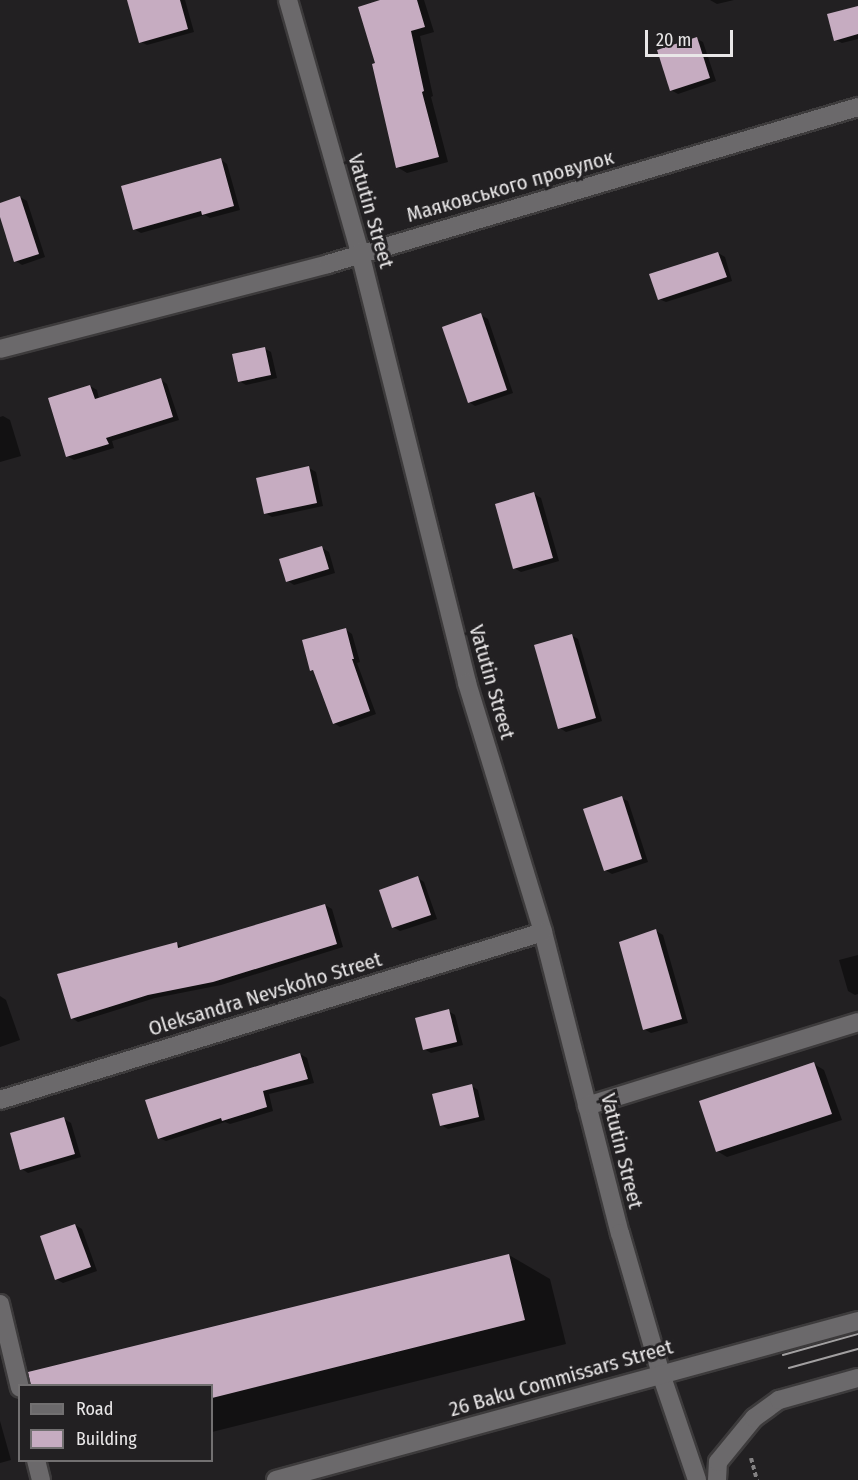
<!DOCTYPE html>
<meta charset="utf-8">
<style>
body{margin:0}
#map{position:relative;width:858px;height:1480px;overflow:hidden;background:#222022;font-family:"Fira Sans Condensed",sans-serif}
div>[style]{position:absolute}
.shadow>*{inset:0;background:#0007}
.building>*{inset:0;background:#c6acc1}
.path>*{height:4px;margin-top:-2px;transform-origin:0;background:repeating-linear-gradient(90deg,#838182 0 4.5px,transparent 0 7.5px)}
.roads{filter:drop-shadow(2px 0 #3d3b3c) drop-shadow(-2px 0 #3d3b3c) drop-shadow(0 2px #3d3b3c) drop-shadow(0 -2px #3d3b3c)}
.minor>*{height:18px;margin:-9px;padding:0 9px;transform-origin:9px;border-radius:9px;background:#6b696b}
.tram>*{height:1.5px;margin:-0.75px;padding:0 0.75px;transform-origin:0.75px;border-radius:0.75px;background:#a2a0a1}
span{translate:-50% -50%;white-space:nowrap;text-align:center;line-height:1.15;-webkit-text-stroke:6px #222022;paint-order:stroke}
.street-label{font-size:21px;color:#e9e7e8}
.legend{position:absolute;left:18px;top:1384px;width:195px;height:78px;box-sizing:border-box;background:#222022;border:2px solid #727071;margin:0;padding:8px 10px;list-style:none;font-size:18px;color:#e9e7e8}
.legend li{display:flex;align-items:center;gap:12px;height:30px}
.legend b{width:30px;border:2px solid #727071}
.scale{position:absolute;left:645px;top:30px;width:88px;height:27px;box-sizing:border-box;border:3px solid #e9e7e8;border-top:0;padding-left:8px;font-size:18px;line-height:21px;white-space:nowrap;color:#e9e7e8;-webkit-text-stroke:4px #222022;paint-order:stroke}
</style>
<div id="map">
<div class="shadow">
<div style="clip-path:polygon(129px 0,185px 0,194px 32px,147px 45px,141px 42px)"></div>
<div style="clip-path:polygon(385px 0,424px 0,434px 32px,420px 36px,433px 96px,431px 97px,448px 162px,407px 173px,397px 167px,377px 64px)"></div>
<div style="clip-path:polygon(710px 0,734px 0,717px 4px)"></div>
<div style="clip-path:polygon(858px 10px,858px 39px,842px 43px,836px 40px)"></div>
<div style="clip-path:polygon(697px 39px,703px 42px,716px 81px,678px 94px,671px 90px)"></div>
<div style="clip-path:polygon(221px 160px,227px 164px,240px 210px,210px 218px,205px 215px,141px 233px,134px 229px)"></div>
<div style="clip-path:polygon(20px 197px,27px 201px,45px 257px,22px 265px,16px 261px,0 213px,0 204px)"></div>
<div style="clip-path:polygon(718px 253px,725px 257px,732px 281px,666px 302px,659px 299px)"></div>
<div style="clip-path:polygon(481px 315px,488px 319px,513px 393px,475px 406px,469px 402px)"></div>
<div style="clip-path:polygon(264px 348px,271px 352px,277px 378px,246px 385px,239px 381px)"></div>
<div style="clip-path:polygon(161px 380px,167px 384px,179px 420px,112px 441px,114px 448px,74px 460px,67px 456px,90px 386px,97px 390px,99px 399px)"></div>
<div style="clip-path:polygon(3px 416px,10px 420px,21px 456px,0 462px,0 417px)"></div>
<div style="clip-path:polygon(309px 468px,316px 472px,323px 506px,272px 517px,265px 513px)"></div>
<div style="clip-path:polygon(534px 494px,541px 498px,559px 561px,521px 572px,514px 568px)"></div>
<div style="clip-path:polygon(322px 548px,329px 552px,335px 573px,294px 585px,288px 581px)"></div>
<div style="clip-path:polygon(346px 630px,352px 634px,360px 662px,357px 663px,376px 714px,340px 727px,334px 723px,316px 672px,311px 670px)"></div>
<div style="clip-path:polygon(571px 635px,578px 639px,602px 721px,566px 732px,560px 728px)"></div>
<div style="clip-path:polygon(621px 798px,628px 801px,648px 862px,612px 874px,605px 870px)"></div>
<div style="clip-path:polygon(418px 878px,424px 882px,437px 919px,400px 931px,393px 927px)"></div>
<div style="clip-path:polygon(325px 905px,332px 909px,343px 947px,221px 985px,155px 998px,78px 1022px,72px 1018px,177px 944px,184px 948px)"></div>
<div style="clip-path:polygon(656px 931px,663px 935px,688px 1023px,651px 1033px,644px 1029px)"></div>
<div style="clip-path:polygon(858px 955px,858px 994px,855px 995px,848px 991px,839px 960px)"></div>
<div style="clip-path:polygon(0 996px,6px 1000px,20px 1040px,0 1047px)"></div>
<div style="clip-path:polygon(448px 1011px,455px 1015px,463px 1045px,431px 1053px,424px 1049px)"></div>
<div style="clip-path:polygon(300px 1054px,307px 1058px,314px 1083px,269px 1094px,273px 1111px,230px 1124px,225px 1122px,166px 1141px,159px 1138px)"></div>
<div style="clip-path:polygon(814px 1064px,824px 1070px,842px 1120px,727px 1157px,717px 1151px)"></div>
<div style="clip-path:polygon(472px 1086px,478px 1090px,485px 1120px,448px 1129px,441px 1125px)"></div>
<div style="clip-path:polygon(64px 1119px,71px 1123px,81px 1157px,28px 1173px,22px 1169px)"></div>
<div style="clip-path:polygon(75px 1225px,82px 1229px,97px 1271px,63px 1283px,56px 1279px)"></div>
<div style="clip-path:polygon(509px 1255px,550px 1279px,566px 1344px,212px 1432px,212px 1386px)"></div>
<div style="clip-path:polygon(0 1421px,11px 1460px,0 1463px)"></div>
</div>
<div class="building">
<div style="clip-path:polygon(127px 0,180px 0,188px 29px,139px 43px)"></div>
<div style="clip-path:polygon(380px 0,417px 0,425px 27px,411px 31px,424px 91px,422px 92px,439px 157px,396px 168px,372px 64px,375px 63px,358px 7px)"></div>
<div style="clip-path:polygon(858px 6px,858px 34px,834px 41px,827px 14px)"></div>
<div style="clip-path:polygon(697px 37px,710px 78px,670px 91px,657px 50px)"></div>
<div style="clip-path:polygon(221px 158px,234px 206px,202px 215px,201px 211px,133px 230px,121px 186px)"></div>
<div style="clip-path:polygon(20px 196px,39px 254px,14px 262px,0 217px,0 203px)"></div>
<div style="clip-path:polygon(718px 252px,727px 277px,658px 300px,649px 274px)"></div>
<div style="clip-path:polygon(481px 313px,507px 390px,468px 403px,442px 327px)"></div>
<div style="clip-path:polygon(265px 347px,271px 375px,238px 382px,232px 354px)"></div>
<div style="clip-path:polygon(161px 378px,173px 417px,106px 438px,109px 444px,66px 457px,48px 398px,90px 385px,95px 399px)"></div>
<div style="clip-path:polygon(309px 466px,317px 503px,264px 514px,256px 478px)"></div>
<div style="clip-path:polygon(534px 492px,553px 558px,513px 569px,495px 504px)"></div>
<div style="clip-path:polygon(322px 546px,329px 569px,286px 582px,279px 559px)"></div>
<div style="clip-path:polygon(346px 628px,354px 659px,352px 659px,370px 711px,333px 724px,313px 670px,310px 671px,302px 640px)"></div>
<div style="clip-path:polygon(572px 634px,596px 718px,558px 729px,534px 645px)"></div>
<div style="clip-path:polygon(622px 796px,642px 859px,604px 871px,583px 809px)"></div>
<div style="clip-path:polygon(418px 876px,431px 915px,392px 928px,379px 890px)"></div>
<div style="clip-path:polygon(325px 904px,337px 944px,213px 982px,148px 995px,71px 1019px,57px 974px,177px 942px,178px 948px)"></div>
<div style="clip-path:polygon(656px 929px,682px 1019px,643px 1030px,619px 942px)"></div>
<div style="clip-path:polygon(449px 1009px,457px 1042px,423px 1050px,415px 1018px)"></div>
<div style="clip-path:polygon(300px 1053px,308px 1079px,263px 1091px,267px 1107px,222px 1121px,221px 1118px,158px 1139px,145px 1100px)"></div>
<div style="clip-path:polygon(814px 1062px,832px 1114px,716px 1152px,699px 1101px)"></div>
<div style="clip-path:polygon(472px 1084px,479px 1117px,440px 1126px,432px 1094px)"></div>
<div style="clip-path:polygon(64px 1117px,75px 1154px,20px 1170px,10px 1133px)"></div>
<div style="clip-path:polygon(75px 1224px,91px 1267px,55px 1280px,40px 1236px)"></div>
<div style="clip-path:polygon(509px 1254px,525px 1320px,212px 1398px,212px 1386px,31px 1386px,28px 1372px)"></div>
</div>
<div class="path">
<div style="left:751px;top:1458px;width:23px;rotate:75deg"></div>
</div>
<div class="roads">
<div class="minor">
<div style="left:288px;top:0;width:263px;rotate:74.1deg"></div>
<div style="left:360px;top:253px;width:443px;rotate:76deg"></div>
<div style="left:467px;top:683px;width:260px;rotate:73deg"></div>
<div style="left:543px;top:932px;width:311px;rotate:75.7deg"></div>
<div style="left:620px;top:1233px;width:147px;rotate:73.8deg"></div>
<div style="left:661px;top:1374px;width:112px;rotate:71.2deg"></div>
<div style="left:0;top:349px;width:339px;rotate:-14.5deg"></div>
<div style="left:328px;top:264px;width:553px;rotate:-16.5deg"></div>
<div style="left:0;top:1100px;width:568px;rotate:-17.19deg"></div>
<div style="left:587px;top:1106px;width:284px;rotate:-17.2deg"></div>
<div style="left:0;top:1304px;width:86px;rotate:76.6deg"></div>
<div style="left:36px;top:1460px;width:21px;rotate:76deg"></div>
<div style="left:276px;top:1480px;width:603px;rotate:-15.28deg"></div>
<div style="left:717px;top:1480px;width:18px;rotate:-87deg"></div>
<div style="left:718px;top:1462px;width:57px;rotate:-50.7deg"></div>
<div style="left:754px;top:1418px;width:31px;rotate:-36deg"></div>
<div style="left:779px;top:1400px;width:82px;rotate:-15.6deg"></div>
</div>
</div>
<div class="tram">
<div style="left:783px;top:1355px;width:78px;rotate:-15.6deg"></div>
<div style="left:789px;top:1368px;width:72px;rotate:-15.4deg"></div>
</div>
<div class="street-label">
<span style="left:510px;top:186px;rotate:-16deg">Маяковського провулок</span>
<span style="left:371px;top:211px;rotate:74deg">Vatutin Street</span>
<span style="left:492px;top:682px;rotate:74deg">Vatutin Street</span>
<span style="left:265px;top:994px;rotate:-17deg">Oleksandra Nevskoho Street</span>
<span style="left:622px;top:1151px;rotate:76deg">Vatutin Street</span>
<span style="left:561px;top:1378px;rotate:-16deg">26 Baku Commissars Street</span>
</div>
<ul class="legend">
<li><b style="height:8px;background:#6b696b"></b>Road</li>
<li><b style="height:16px;background:#c6acc1"></b>Building</li>
</ul>
<div class="scale">20 m</div>
</div>
